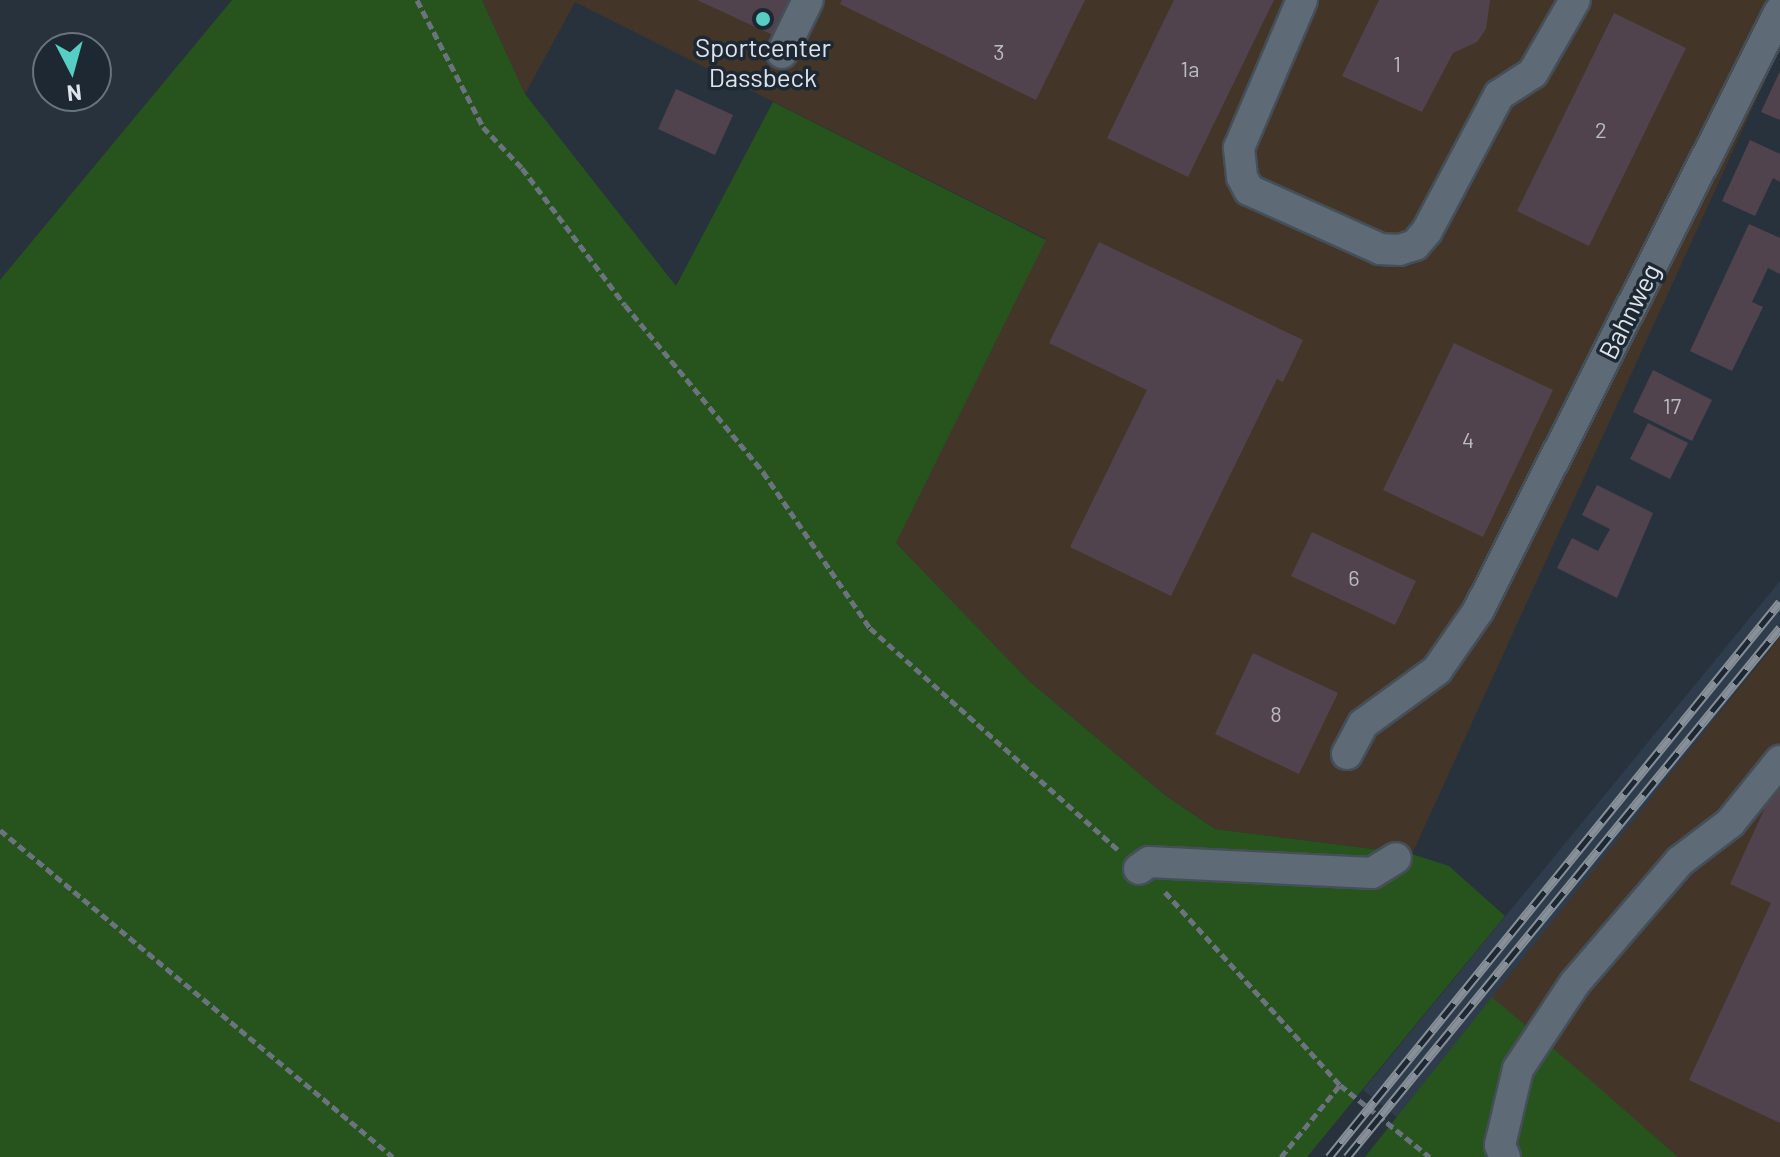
<!DOCTYPE html>
<style>
body{margin:0}
#map{position:relative;width:1780px;height:1157px;overflow:hidden;background:#27323d;font-family:Barlow,sans-serif}
div>[style]{position:absolute}
.built>*{inset:0;background:#2e3c4c}
.industrial>*{inset:0;background:#443529}
.green>*{inset:0;background:#27531d}
.building>*{inset:0;background:#51434d}
.path>*{height:5px;margin-top:-2.5px;transform-origin:0;background:repeating-linear-gradient(90deg,#6b747e 0 8px,transparent 0 12px)}
.roads{filter:drop-shadow(2px 0 #454f58) drop-shadow(-2px 0 #454f58) drop-shadow(0 2px #454f58) drop-shadow(0 -2px #454f58)}
.minor>*{height:30px;margin:-15px;padding:0 15px;transform-origin:15px;border-radius:15px;background:#5e6a76}
.rail>*{height:9px;margin-top:-4.5px;transform-origin:0;background:repeating-linear-gradient(90deg,#1e2833 0 18px,#879098 0 36px);box-sizing:border-box;border-block:2px solid #879098}
.dots>*{width:22px;height:22px;translate:-50% -50%;box-sizing:border-box;border:4px solid #1e2833;border-radius:50%}
span{translate:-50% -50%;white-space:nowrap;text-align:center;line-height:1.15;-webkit-text-stroke:7px #1e2833;paint-order:stroke}
.number-label{font-size:22px;color:#babcc4}
.number-label span{-webkit-text-stroke-width:0}
.poi-label{font-size:26px;color:#dde4eb}
.street-label{font-size:26px;color:#dde4eb}
.north{position:absolute;left:32px;top:32px;width:80px;height:80px;box-sizing:border-box;background:#1e2833;border:2px solid #6a737d;border-radius:50%;rotate:174deg;font-size:22px;font-weight:700;line-height:32px;text-align:center;color:#dde4eb}
.north::after{content:'';display:block;margin:auto;width:28px;height:36px;background:#56cec3;clip-path:polygon(50% 0,100% 100%,50% 72%,0 100%)}
</style>
<div id="map">
<div class="built">
<div style="clip-path:polygon(1780px 581px,1780px 636px,1398px 1118px,1363px 1090px)"></div>
</div>
<div class="industrial">
<div style="clip-path:polygon(482px 0,1780px 0,1780px 48px,1412px 854px,1215px 829px,1166px 796px,1029px 681px,896px 543px,1046px 239px,575px 2px,525px 94px)"></div>
<div style="clip-path:polygon(1780px 637px,1780px 1157px,1678px 1157px,1492px 997px)"></div>
</div>
<div class="green">
<div style="clip-path:polygon(232px 0,482px 0,525px 94px,676px 286px,773px 102px,1046px 240px,896px 543px,1029px 681px,1166px 796px,1215px 829px,1412px 854px,1449px 866px,1505px 916px,1307px 1157px,0 1157px,0 280px)"></div>
<div style="clip-path:polygon(1492px 997px,1588px 1078px,1678px 1157px,1365px 1157px)"></div>
</div>
<div class="building">
<div style="clip-path:polygon(697px 0,797px 0,779px 38px)"></div>
<div style="clip-path:polygon(842px 0,1085px 0,1036px 100px,840px 4px)"></div>
<div style="clip-path:polygon(1174px 0,1274px 0,1188px 177px,1107px 138px)"></div>
<div style="clip-path:polygon(1379px 0,1490px 0,1486px 29px,1477px 42px,1453px 53px,1422px 112px,1342px 76px)"></div>
<div style="clip-path:polygon(1614px 13px,1686px 48px,1589px 246px,1517px 211px)"></div>
<div style="clip-path:polygon(1780px 71px,1780px 120px,1761px 112px)"></div>
<div style="clip-path:polygon(676px 89px,733px 115px,715px 155px,658px 129px)"></div>
<div style="clip-path:polygon(1750px 140px,1780px 154px,1780px 182px,1773px 178px,1755px 216px,1722px 201px)"></div>
<div style="clip-path:polygon(1749px 224px,1780px 238px,1780px 274px,1768px 268px,1752px 302px,1763px 307px,1732px 371px,1690px 351px)"></div>
<div style="clip-path:polygon(1099px 242px,1303px 340px,1283px 382px,1277px 379px,1171px 596px,1070px 547px,1147px 390px,1049px 343px)"></div>
<div style="clip-path:polygon(1454px 343px,1553px 390px,1483px 537px,1383px 490px)"></div>
<div style="clip-path:polygon(1653px 370px,1712px 400px,1692px 441px,1633px 412px)"></div>
<div style="clip-path:polygon(1648px 423px,1688px 443px,1670px 479px,1630px 459px)"></div>
<div style="clip-path:polygon(1597px 485px,1653px 513px,1617px 598px,1557px 568px,1572px 538px,1598px 551px,1610px 529px,1582px 515px)"></div>
<div style="clip-path:polygon(1312px 532px,1416px 581px,1395px 625px,1291px 576px)"></div>
<div style="clip-path:polygon(1253px 653px,1338px 693px,1299px 774px,1215px 734px)"></div>
<div style="clip-path:polygon(1780px 775px,1780px 1123px,1689px 1080px,1771px 903px,1730px 884px)"></div>
</div>
<div class="path">
<div style="left:417px;top:0;width:143px;rotate:62.5deg"></div>
<div style="left:483px;top:127px;width:57px;rotate:46.4deg"></div>
<div style="left:522px;top:168px;width:171px;rotate:53.1deg"></div>
<div style="left:625px;top:305px;width:217px;rotate:50.4deg"></div>
<div style="left:763px;top:472px;width:189px;rotate:55.6deg"></div>
<div style="left:870px;top:628px;width:334px;rotate:41.8deg"></div>
<div style="left:0;top:830px;width:511px;rotate:39.76deg"></div>
<div style="left:1165px;top:892px;width:261px;rotate:47.8deg"></div>
<div style="left:1340px;top:1085px;width:115px;rotate:38.7deg"></div>
<div style="left:1281px;top:1157px;width:93px;rotate:-50.7deg"></div>
</div>
<div class="roads">
<div class="minor">
<div style="left:1302px;top:0;width:161px;rotate:113.1deg"></div>
<div style="left:1239px;top:148px;width:29px;rotate:84deg"></div>
<div style="left:1242px;top:177px;width:15px;rotate:62deg"></div>
<div style="left:1249px;top:190px;width:144px;rotate:24.2deg"></div>
<div style="left:1380px;top:249px;width:19px;rotate:3deg"></div>
<div style="left:1399px;top:250px;width:17px;rotate:-17deg"></div>
<div style="left:1415px;top:245px;width:18px;rotate:-49deg"></div>
<div style="left:1427px;top:231px;width:154px;rotate:-62.1deg"></div>
<div style="left:1499px;top:95px;width:40px;rotate:-32.9deg"></div>
<div style="left:1533px;top:73px;width:84px;rotate:-60.1deg"></div>
<div style="left:782px;top:53px;width:59px;rotate:-63.9deg"></div>
<div style="left:1347px;top:754px;width:34px;rotate:-62deg"></div>
<div style="left:1363px;top:724px;width:92px;rotate:-36.1deg"></div>
<div style="left:1437px;top:670px;width:72px;rotate:-55.2deg"></div>
<div style="left:1478px;top:611px;width:672px;rotate:-63.28deg"></div>
<div style="left:1139px;top:869px;width:12px;rotate:-35deg"></div>
<div style="left:1149px;top:862px;width:223px;rotate:2.8deg"></div>
<div style="left:1372px;top:873px;width:28px;rotate:-32deg"></div>
<div style="left:1505px;top:1157px;width:13px;rotate:-113deg"></div>
<div style="left:1500px;top:1145px;width:78px;rotate:-76.7deg"></div>
<div style="left:1518px;top:1069px;width:103px;rotate:-56.5deg"></div>
<div style="left:1575px;top:983px;width:161px;rotate:-49.3deg"></div>
<div style="left:1680px;top:861px;width:63px;rotate:-37.2deg"></div>
<div style="left:1730px;top:823px;width:80px;rotate:-51.1deg"></div>
</div>
</div>
<div class="rail">
<div style="left:1329px;top:1157px;width:715px;rotate:-50.9deg"></div>
<div style="left:1347px;top:1157px;width:684px;rotate:-50.7deg"></div>
</div>
<div class="dots">
<div style="left:763px;top:19px;background:#56cec3"></div>
</div>
<div class="number-label">
<span style="left:999px;top:52px">3</span>
<span style="left:1397px;top:64px">1</span>
<span style="left:1190px;top:69px">1a</span>
<span style="left:1601px;top:130px">2</span>
<span style="left:1672px;top:406px">17</span>
<span style="left:1468px;top:440px">4</span>
<span style="left:1354px;top:578px">6</span>
<span style="left:1276px;top:714px">8</span>
</div>
<div class="poi-label">
<span style="left:763px;top:62px">Sportcenter<br>Dassbeck</span>
</div>
<div class="street-label">
<span style="left:1629px;top:311px;rotate:-63deg">Bahnweg</span>
</div>
<div class="north">N</div>
</div>
